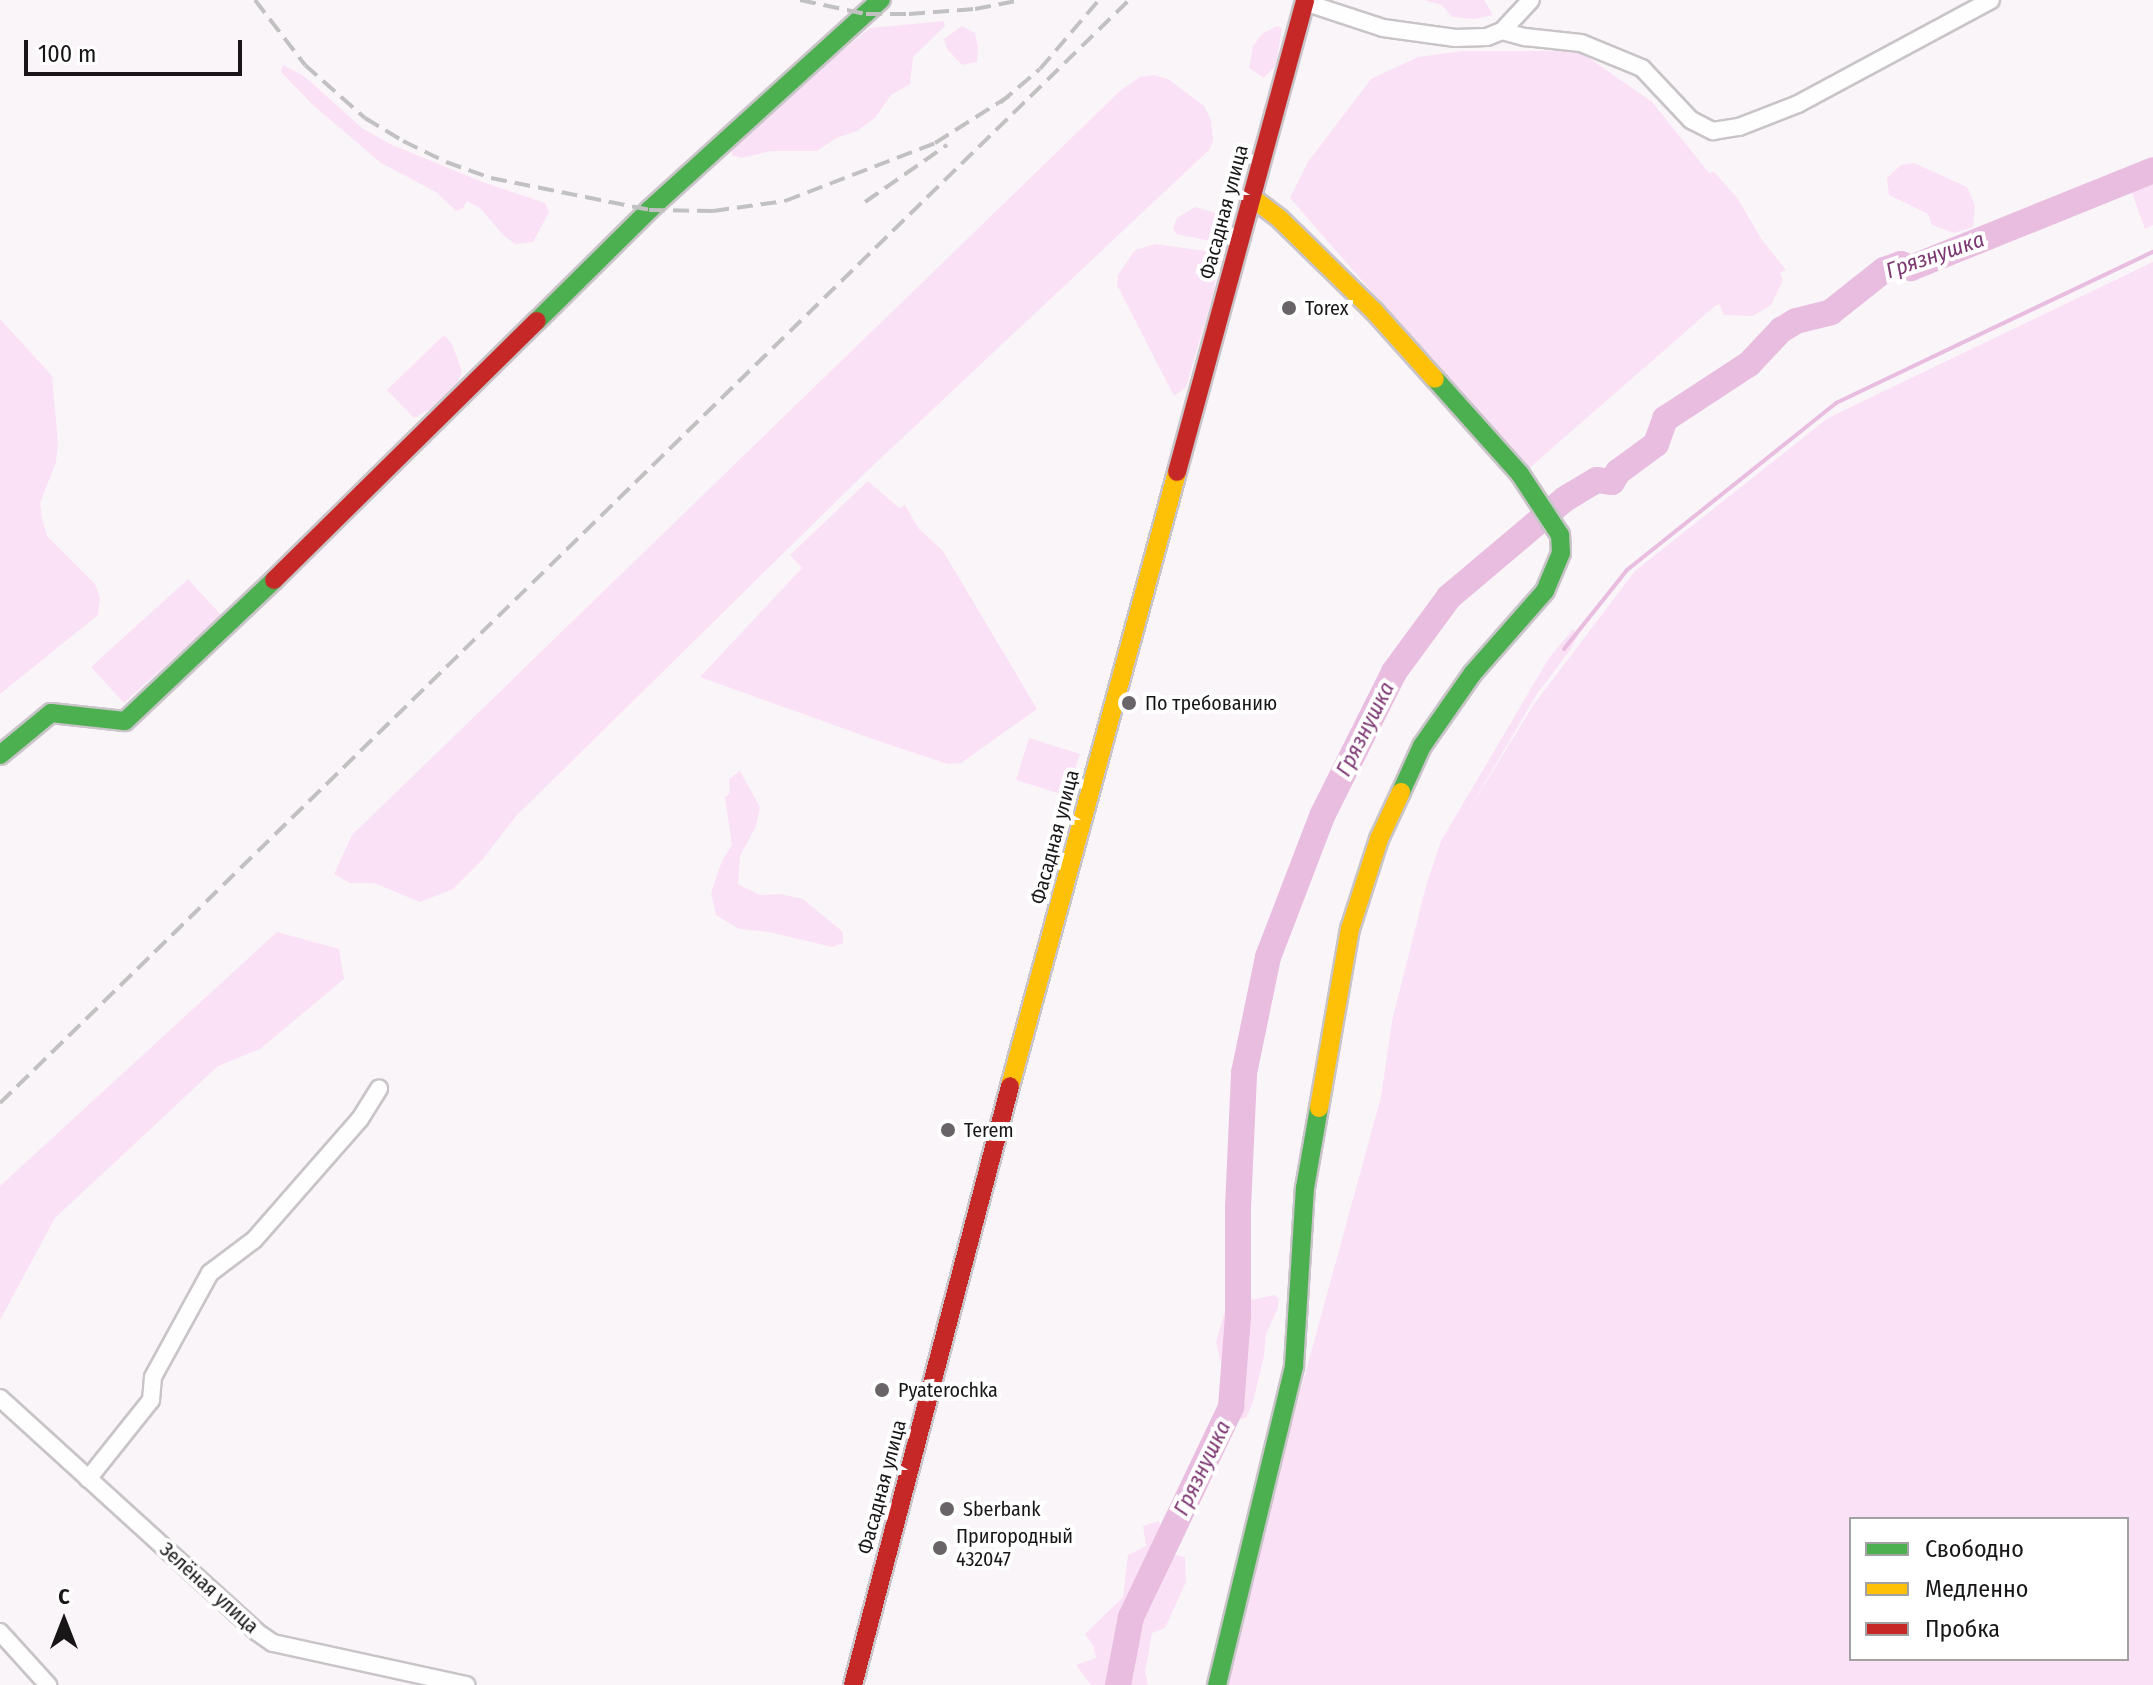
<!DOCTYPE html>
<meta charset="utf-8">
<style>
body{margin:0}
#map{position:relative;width:2153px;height:1685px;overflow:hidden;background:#faf5f9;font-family:"Fira Sans Condensed",sans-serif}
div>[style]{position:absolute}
.green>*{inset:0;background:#fbe1f6}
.stream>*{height:4px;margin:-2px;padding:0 2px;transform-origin:2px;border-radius:2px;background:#e8bddf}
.river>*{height:26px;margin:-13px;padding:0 13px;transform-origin:13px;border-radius:13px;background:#e8bddf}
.roads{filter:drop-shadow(2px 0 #c8c4c7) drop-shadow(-2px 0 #c8c4c7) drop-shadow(0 2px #c8c4c7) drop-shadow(0 -2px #c8c4c7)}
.street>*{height:16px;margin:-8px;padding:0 8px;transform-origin:8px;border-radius:8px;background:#fefefe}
.fast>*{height:18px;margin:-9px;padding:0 9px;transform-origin:9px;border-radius:9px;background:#4caf50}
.slow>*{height:18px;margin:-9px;padding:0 9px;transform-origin:9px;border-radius:9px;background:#ffc107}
.jam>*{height:18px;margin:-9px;padding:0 9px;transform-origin:9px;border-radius:9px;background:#c62828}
.rail>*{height:4px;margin-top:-2px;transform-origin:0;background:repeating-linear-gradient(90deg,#c2c1c2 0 16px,transparent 0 24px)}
.dots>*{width:22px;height:22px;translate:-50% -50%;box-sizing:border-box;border:4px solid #fff;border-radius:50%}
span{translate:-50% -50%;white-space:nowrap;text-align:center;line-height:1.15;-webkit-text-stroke:8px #fff;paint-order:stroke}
.street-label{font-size:20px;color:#191618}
.poi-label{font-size:20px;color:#191618}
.left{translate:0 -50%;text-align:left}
.water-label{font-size:22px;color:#7d3772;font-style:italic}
.legend{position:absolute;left:1849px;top:1517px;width:280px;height:144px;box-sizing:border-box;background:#fff;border:2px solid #a3a2a3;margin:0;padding:10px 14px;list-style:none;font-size:24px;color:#191618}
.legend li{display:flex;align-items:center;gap:16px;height:40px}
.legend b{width:40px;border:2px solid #a3a2a3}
.north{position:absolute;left:24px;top:1581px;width:80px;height:80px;-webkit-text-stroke:6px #fff;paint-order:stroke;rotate:0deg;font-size:22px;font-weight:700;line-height:32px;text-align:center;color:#191618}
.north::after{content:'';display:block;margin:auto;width:28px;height:36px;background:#191618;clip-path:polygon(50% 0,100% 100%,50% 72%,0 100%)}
.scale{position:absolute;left:24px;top:40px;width:218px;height:36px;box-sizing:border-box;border:4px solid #191618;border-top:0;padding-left:10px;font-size:24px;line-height:28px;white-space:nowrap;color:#191618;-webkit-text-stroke:6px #fff;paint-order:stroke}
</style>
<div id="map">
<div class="green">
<div style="clip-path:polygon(1424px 0,1484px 0,1493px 15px,1475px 19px,1452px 17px,1442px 5px)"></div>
<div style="clip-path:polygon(944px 21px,945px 26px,913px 57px,910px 84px,891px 95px,875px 118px,857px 131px,836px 138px,817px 151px,771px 151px,741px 158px,732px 155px,731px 147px,737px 138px,870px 28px)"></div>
<div style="clip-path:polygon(962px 26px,975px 33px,978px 47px,977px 62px,962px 65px,947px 49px,944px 39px)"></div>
<div style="clip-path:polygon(1277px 26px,1282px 28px,1276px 65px,1264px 78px,1249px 68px,1253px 46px,1262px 34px)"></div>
<div style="clip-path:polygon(1463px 51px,1579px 51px,1652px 102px,1709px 173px,1714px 172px,1738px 199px,1762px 240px,1786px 270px,1780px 273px,1783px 280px,1771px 305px,1753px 316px,1724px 315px,1719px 304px,1715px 306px,1527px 470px,1290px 198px,1308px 162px,1371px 79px,1418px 57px)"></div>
<div style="clip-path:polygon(283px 65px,304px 76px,362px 128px,390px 144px,480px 181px,545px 203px,549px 212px,533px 242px,515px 244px,503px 235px,480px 208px,467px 201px,463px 208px,456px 211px,436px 192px,381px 163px,313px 105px,281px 72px)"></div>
<div style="clip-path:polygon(1154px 75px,1168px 79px,1204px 106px,1211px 120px,1213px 140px,1210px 149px,864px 474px,516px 816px,483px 859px,453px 889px,420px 902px,374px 883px,350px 883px,334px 874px,352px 835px,1121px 90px,1140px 77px)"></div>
<div style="clip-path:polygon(1914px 163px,1967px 187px,1975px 205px,1973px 227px,1954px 233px,1932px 225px,1928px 214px,1889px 195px,1887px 178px,1901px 165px)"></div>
<div style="clip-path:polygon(2153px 175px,2153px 225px,2145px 229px,2129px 185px)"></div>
<div style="clip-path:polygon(1195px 207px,1227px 216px,1229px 225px,1225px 234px,1210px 241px,1176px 234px,1173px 228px,1177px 218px)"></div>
<div style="clip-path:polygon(1156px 244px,1219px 253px,1214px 291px,1186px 387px,1174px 396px,1117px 285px,1118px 275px,1135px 250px)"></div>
<div style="clip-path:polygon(evenodd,2153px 262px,2153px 1685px,1225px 1685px,1278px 1473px,1381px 1097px,1392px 1021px,1426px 886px,1441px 841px,1549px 658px,1573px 629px,1578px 635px,1571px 649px,1537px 694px,1467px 813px,1534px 704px,1635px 571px,1828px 418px,2153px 262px,1851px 1519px,2127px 1519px,2127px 1659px,1851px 1659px,1851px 1519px)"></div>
<div style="clip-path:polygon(0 319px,52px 376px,58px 443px,56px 462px,40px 503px,42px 519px,47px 536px,95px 584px,100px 598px,98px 615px,0 694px)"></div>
<div style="clip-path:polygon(444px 335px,452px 344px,462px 371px,458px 383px,434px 407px,414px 418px,387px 390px)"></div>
<div style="clip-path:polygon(868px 481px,899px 508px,905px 505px,919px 529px,943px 551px,1037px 709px,961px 763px,948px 764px,887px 744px,700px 677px,802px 568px,790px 555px)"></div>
<div style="clip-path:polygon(188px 579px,221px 615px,124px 703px,91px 667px)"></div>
<div style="clip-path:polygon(1029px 738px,1080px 754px,1067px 796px,1016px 780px)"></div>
<div style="clip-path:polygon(740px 771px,760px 807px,756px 826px,740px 856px,738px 884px,760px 895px,780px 894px,803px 899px,843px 932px,843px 943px,832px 947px,769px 932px,739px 929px,716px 915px,711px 893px,722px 861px,732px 845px,725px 797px,730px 793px,729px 779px)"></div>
<div style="clip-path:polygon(277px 932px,339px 949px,344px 979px,260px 1049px,218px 1066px,55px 1218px,0 1320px,0 1186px)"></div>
<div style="clip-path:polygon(1274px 1295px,1279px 1299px,1278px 1308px,1266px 1334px,1264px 1356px,1253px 1402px,1246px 1418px,1234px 1421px,1216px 1342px,1224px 1314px,1233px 1304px)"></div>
<div style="clip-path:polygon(1159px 1521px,1168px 1553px,1185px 1557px,1186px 1582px,1165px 1628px,1152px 1633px,1145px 1672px,1148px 1685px,1091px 1685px,1076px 1665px,1096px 1658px,1093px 1645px,1085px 1634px,1123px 1597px,1128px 1555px,1146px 1546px,1143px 1526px)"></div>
</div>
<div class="stream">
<div style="left:1564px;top:649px;width:101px;rotate:-51.4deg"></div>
<div style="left:1627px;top:570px;width:268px;rotate:-38.6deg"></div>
<div style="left:1836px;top:403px;width:351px;rotate:-25.5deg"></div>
</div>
<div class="river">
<div style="left:1118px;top:1685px;width:69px;rotate:-79.2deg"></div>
<div style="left:1131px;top:1617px;width:233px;rotate:-64.5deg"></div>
<div style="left:1231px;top:1407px;width:92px;rotate:-85.6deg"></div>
<div style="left:1238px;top:1315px;width:108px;rotate:-90deg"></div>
<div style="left:1238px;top:1207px;width:134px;rotate:-87.4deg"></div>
<div style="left:1244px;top:1073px;width:118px;rotate:-78.3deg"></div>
<div style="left:1268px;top:957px;width:153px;rotate:-69deg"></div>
<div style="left:1323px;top:814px;width:159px;rotate:-63.4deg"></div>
<div style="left:1394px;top:672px;width:93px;rotate:-53.7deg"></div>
<div style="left:1449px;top:597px;width:152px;rotate:-40.2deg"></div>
<div style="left:1565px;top:499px;width:37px;rotate:-31deg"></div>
<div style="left:1597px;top:480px;width:15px;rotate:8deg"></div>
<div style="left:1612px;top:482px;width:12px;rotate:-59deg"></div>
<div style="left:1618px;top:472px;width:47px;rotate:-36.4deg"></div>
<div style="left:1656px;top:444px;width:27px;rotate:-70deg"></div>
<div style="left:1665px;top:419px;width:100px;rotate:-33.2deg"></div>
<div style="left:1749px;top:364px;width:47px;rotate:-46.7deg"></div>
<div style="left:1781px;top:330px;width:17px;rotate:-31deg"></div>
<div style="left:1796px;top:321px;width:36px;rotate:-14deg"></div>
<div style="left:1831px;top:312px;width:68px;rotate:-38.4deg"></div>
<div style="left:1884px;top:270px;width:18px;rotate:-19deg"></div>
<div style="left:1901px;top:264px;width:11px;rotate:22deg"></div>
<div style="left:1911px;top:268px;width:261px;rotate:-22deg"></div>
</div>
<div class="roads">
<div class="street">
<div style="left:1304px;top:2px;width:83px;rotate:18.2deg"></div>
<div style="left:1383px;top:28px;width:73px;rotate:7.9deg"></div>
<div style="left:1455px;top:38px;width:32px;rotate:-2deg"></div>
<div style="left:1487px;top:37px;width:16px;rotate:-22deg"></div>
<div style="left:1502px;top:31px;width:42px;rotate:-46.9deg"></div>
<div style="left:1502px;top:31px;width:24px;rotate:15deg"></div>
<div style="left:1525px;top:37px;width:56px;rotate:6.1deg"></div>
<div style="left:1581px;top:43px;width:66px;rotate:22.3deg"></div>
<div style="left:1642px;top:68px;width:71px;rotate:46.7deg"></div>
<div style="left:1691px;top:120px;width:25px;rotate:27deg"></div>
<div style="left:1713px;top:131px;width:26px;rotate:-9deg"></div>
<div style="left:1739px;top:127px;width:63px;rotate:-21.3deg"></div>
<div style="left:1798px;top:104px;width:219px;rotate:-28.3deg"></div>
<div style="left:0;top:1398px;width:348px;rotate:42.3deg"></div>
<div style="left:257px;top:1632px;width:19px;rotate:35deg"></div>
<div style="left:273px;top:1643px;width:198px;rotate:12.3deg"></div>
<div style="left:88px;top:1479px;width:101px;rotate:-51.4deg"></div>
<div style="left:151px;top:1400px;width:23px;rotate:-85deg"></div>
<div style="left:153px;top:1377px;width:119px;rotate:-61.3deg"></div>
<div style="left:210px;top:1273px;width:55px;rotate:-36.9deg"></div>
<div style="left:254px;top:1240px;width:161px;rotate:-48.8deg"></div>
<div style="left:360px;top:1119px;width:36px;rotate:-58deg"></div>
<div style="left:0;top:1632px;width:72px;rotate:47.8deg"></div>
</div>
<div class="fast">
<div style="left:537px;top:321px;width:158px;rotate:-44.7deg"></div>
<div style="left:649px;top:210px;width:313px;rotate:-42.2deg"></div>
<div style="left:0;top:755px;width:66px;rotate:-39.5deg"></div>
<div style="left:51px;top:713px;width:74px;rotate:6.2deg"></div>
<div style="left:125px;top:721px;width:205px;rotate:-43.4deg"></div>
<div style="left:1401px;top:792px;width:51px;rotate:-65.5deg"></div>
<div style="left:1422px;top:746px;width:89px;rotate:-55.1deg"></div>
<div style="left:1473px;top:673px;width:109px;rotate:-48.7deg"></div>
<div style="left:1545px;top:591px;width:41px;rotate:-67.2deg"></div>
<div style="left:1561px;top:553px;width:18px;rotate:-93deg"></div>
<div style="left:1560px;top:535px;width:73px;rotate:-123.3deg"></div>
<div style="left:1520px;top:474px;width:127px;rotate:-131.8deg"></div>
<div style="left:1217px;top:1685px;width:328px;rotate:-76.4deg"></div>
<div style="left:1294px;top:1366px;width:178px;rotate:-86.5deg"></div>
<div style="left:1305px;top:1188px;width:81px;rotate:-80.1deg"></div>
</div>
<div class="slow">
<div style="left:1251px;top:197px;width:36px;rotate:37deg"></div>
<div style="left:1280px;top:219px;width:132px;rotate:44.4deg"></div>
<div style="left:1374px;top:311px;width:91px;rotate:48.1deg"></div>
<div style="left:1010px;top:1086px;width:636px;rotate:-74.78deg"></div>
<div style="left:1319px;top:1108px;width:182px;rotate:-80.2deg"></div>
<div style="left:1350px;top:929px;width:95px;rotate:-72.1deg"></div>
<div style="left:1379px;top:839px;width:52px;rotate:-64.9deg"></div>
</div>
<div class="jam">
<div style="left:1177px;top:472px;width:489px;rotate:-74.8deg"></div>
<div style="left:274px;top:580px;width:369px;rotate:-44.6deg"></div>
<div style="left:853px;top:1685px;width:619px;rotate:-75.31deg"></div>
</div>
</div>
<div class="rail">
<div style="left:255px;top:0;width:82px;rotate:52.4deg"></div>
<div style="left:305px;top:65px;width:80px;rotate:41.5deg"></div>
<div style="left:365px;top:118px;width:44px;rotate:31.2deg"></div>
<div style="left:403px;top:141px;width:48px;rotate:26deg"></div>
<div style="left:446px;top:162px;width:48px;rotate:19.6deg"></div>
<div style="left:491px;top:178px;width:161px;rotate:11.4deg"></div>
<div style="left:649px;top:210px;width:64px;rotate:0.9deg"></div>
<div style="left:713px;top:211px;width:73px;rotate:-7.9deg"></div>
<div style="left:785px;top:201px;width:161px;rotate:-21.1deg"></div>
<div style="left:935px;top:143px;width:88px;rotate:-32.4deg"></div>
<div style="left:800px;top:0;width:67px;rotate:12deg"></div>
<div style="left:866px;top:14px;width:43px"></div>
<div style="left:909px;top:14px;width:66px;rotate:-4.3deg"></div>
<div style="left:975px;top:9px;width:47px;rotate:-11.1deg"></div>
<div style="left:1000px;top:103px;width:52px;rotate:-40.4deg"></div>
<div style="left:1040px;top:69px;width:91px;rotate:-49.5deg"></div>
<div style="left:865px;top:202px;width:100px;rotate:-34.8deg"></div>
<div style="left:0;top:1103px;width:1578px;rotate:-44.33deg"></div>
</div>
<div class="dots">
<div style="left:1289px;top:308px;background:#686467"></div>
<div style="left:1129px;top:703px;background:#686467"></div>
<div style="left:948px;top:1130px;background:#686467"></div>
<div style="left:882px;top:1390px;background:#686467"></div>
<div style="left:947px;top:1509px;background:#686467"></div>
<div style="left:940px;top:1548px;background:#686467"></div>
</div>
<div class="street-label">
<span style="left:1224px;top:212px;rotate:-75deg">Фасадная улица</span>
<span style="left:1055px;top:837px;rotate:-75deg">Фасадная улица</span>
<span style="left:882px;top:1487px;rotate:-75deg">Фасадная улица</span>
<span style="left:209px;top:1588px;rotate:42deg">Зелёная улица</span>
</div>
<div class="poi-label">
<span class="left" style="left:1305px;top:308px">Torex</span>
<span class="left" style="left:1145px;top:703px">По требованию</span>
<span class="left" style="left:964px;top:1130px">Terem</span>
<span class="left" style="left:898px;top:1390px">Pyaterochka</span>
<span class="left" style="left:963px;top:1509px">Sberbank</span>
<span class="left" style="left:956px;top:1548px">Пригородный<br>432047</span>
</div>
<div class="water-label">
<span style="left:1935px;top:255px;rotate:-19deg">Грязнушка</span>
<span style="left:1365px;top:729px;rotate:-63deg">Грязнушка</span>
<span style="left:1202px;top:1468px;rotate:-64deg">Грязнушка</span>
</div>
<ul class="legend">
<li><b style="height:10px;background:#4caf50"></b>Свободно</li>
<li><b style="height:10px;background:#ffc107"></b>Медленно</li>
<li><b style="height:10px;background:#c62828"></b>Пробка</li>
</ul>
<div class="north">С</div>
<div class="scale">100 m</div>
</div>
